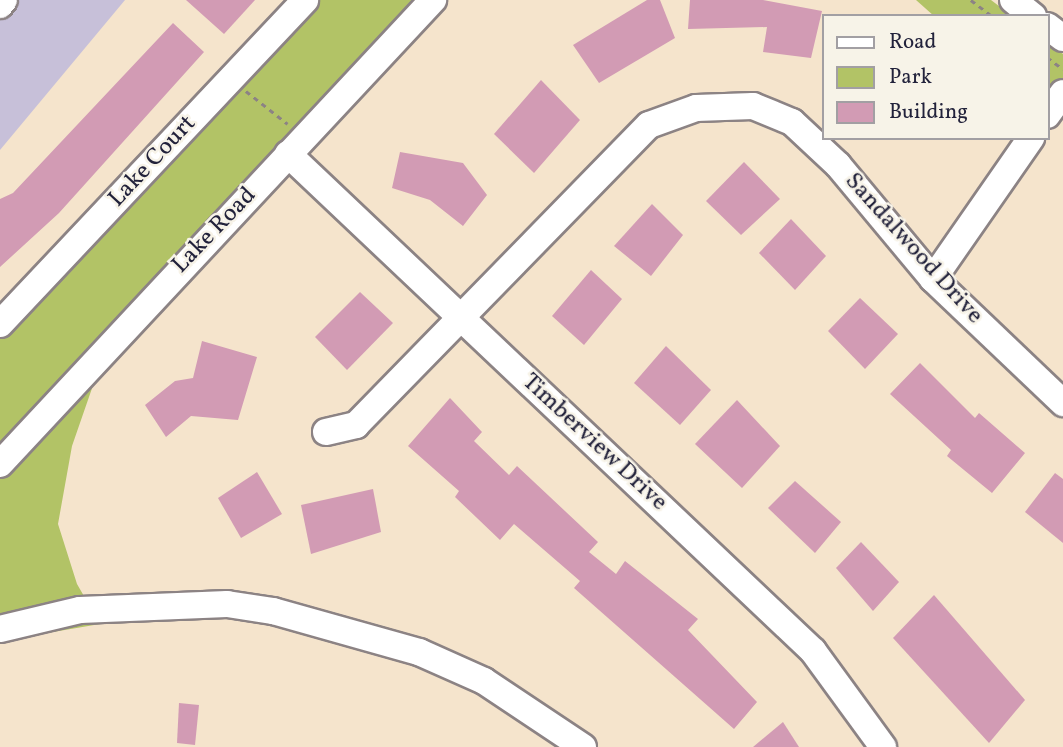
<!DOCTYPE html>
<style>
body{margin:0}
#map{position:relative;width:1063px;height:747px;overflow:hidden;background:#f5e4cc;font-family:Vollkorn,serif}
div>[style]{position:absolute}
.industrial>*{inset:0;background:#c7c0d9}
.green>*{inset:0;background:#b2c366}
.building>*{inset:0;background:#d29bb4}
.path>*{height:2.5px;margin-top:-1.25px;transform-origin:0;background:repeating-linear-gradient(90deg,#8c8384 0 5px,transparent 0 10px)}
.roads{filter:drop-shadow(2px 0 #8c8384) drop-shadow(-2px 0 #8c8384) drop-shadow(0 2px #8c8384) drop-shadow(0 -2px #8c8384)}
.minor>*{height:26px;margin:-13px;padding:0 13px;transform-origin:13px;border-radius:13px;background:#fff}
span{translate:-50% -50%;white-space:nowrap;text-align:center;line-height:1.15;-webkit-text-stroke:5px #f7f3e8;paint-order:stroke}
.street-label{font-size:24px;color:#22223b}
.legend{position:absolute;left:822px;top:14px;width:228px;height:126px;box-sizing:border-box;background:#f7f3e8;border:2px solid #a29fa3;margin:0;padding:9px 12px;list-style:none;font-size:21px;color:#22223b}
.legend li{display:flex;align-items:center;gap:14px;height:35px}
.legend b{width:35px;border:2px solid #a29fa3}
</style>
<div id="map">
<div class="industrial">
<div style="clip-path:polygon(0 0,125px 0,0 150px)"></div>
</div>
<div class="green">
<div style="clip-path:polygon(316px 0,439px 0,98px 371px,72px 446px,58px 524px,77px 584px,100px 624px,0 641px,0 335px)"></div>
<div style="clip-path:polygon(916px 0,991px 0,1012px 16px,934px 16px)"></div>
<div style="clip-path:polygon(1047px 42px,1063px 54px,1063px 120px,1047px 107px)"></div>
</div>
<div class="building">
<div style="clip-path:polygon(186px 0,255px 0,224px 34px)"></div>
<div style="clip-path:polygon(647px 0,660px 0,675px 38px,599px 83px,573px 45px)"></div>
<div style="clip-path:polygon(690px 0,763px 0,822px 11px,811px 58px,763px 52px,767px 27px,688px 29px)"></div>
<div style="clip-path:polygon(173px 23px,204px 52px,59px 213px,0 267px,0 199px,13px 193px)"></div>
<div style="clip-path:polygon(541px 80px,580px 120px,534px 173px,494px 134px)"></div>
<div style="clip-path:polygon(400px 152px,463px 163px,487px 195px,463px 226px,430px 200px,392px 188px)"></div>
<div style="clip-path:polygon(744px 162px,780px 199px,741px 235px,706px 201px)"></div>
<div style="clip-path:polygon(652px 204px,683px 235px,651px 276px,614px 246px)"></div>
<div style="clip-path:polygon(791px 219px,826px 256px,795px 290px,759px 253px)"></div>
<div style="clip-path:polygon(591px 270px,622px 299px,584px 345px,552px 316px)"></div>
<div style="clip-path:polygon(360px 292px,393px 323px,347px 370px,315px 337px)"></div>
<div style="clip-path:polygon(860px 298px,898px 334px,865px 369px,828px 331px)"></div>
<div style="clip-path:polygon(202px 341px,257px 357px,238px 420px,191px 416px,166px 437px,145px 405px,175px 381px,193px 378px)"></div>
<div style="clip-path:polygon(666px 346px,711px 390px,680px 425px,634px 383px)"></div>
<div style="clip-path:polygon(920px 363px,975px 418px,979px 413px,1025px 453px,992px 493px,947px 456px,951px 450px,890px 394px)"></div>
<div style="clip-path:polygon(450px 398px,482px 432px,474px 441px,509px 475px,517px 466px,598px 542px,589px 552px,616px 574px,625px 561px,698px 619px,688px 630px,757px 702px,734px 729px,574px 588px,580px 581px,514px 524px,500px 540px,455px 497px,459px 491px,408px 446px)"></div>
<div style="clip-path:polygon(737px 400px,780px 446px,742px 488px,695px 444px)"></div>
<div style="clip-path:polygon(257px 472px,282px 514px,241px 538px,218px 498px)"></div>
<div style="clip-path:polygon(1055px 473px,1063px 479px,1063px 543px,1025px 512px)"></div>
<div style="clip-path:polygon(795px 481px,841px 522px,815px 553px,768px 508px)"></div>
<div style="clip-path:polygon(373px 489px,381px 532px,311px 554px,301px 505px)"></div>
<div style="clip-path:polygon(861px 542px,899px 582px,873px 611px,836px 568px)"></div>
<div style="clip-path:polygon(934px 595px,1025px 700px,989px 743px,893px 638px)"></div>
<div style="clip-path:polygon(179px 703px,199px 705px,195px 745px,177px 743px)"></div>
<div style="clip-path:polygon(783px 722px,799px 747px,753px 747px)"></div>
</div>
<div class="path">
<div style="left:971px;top:0;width:26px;rotate:37deg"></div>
<div style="left:1047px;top:57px;width:20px;rotate:37deg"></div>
<div style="left:246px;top:91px;width:53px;rotate:38.2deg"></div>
</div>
<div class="roads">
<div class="minor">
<div style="left:1013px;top:0;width:26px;rotate:39deg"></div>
<div style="left:0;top:5px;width:6px;rotate:-51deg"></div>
<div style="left:1047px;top:26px;width:20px;rotate:37deg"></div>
<div style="left:1047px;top:115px;width:27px;rotate:-54deg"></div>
<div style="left:288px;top:154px;width:723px;rotate:43.43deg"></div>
<div style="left:813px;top:651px;width:119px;rotate:53.9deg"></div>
<div style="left:933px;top:279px;width:172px;rotate:-55.2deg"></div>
<div style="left:0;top:324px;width:445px;rotate:-46.7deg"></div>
<div style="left:326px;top:432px;width:31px;rotate:-13deg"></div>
<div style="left:356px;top:425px;width:419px;rotate:-45.7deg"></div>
<div style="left:649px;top:125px;width:50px;rotate:-19.9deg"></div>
<div style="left:696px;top:108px;width:57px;rotate:-2deg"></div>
<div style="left:753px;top:106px;width:42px;rotate:22.3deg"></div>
<div style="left:792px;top:122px;width:63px;rotate:43.1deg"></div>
<div style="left:838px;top:165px;width:148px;rotate:50.2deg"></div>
<div style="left:933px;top:279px;width:180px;rotate:43.6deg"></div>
<div style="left:0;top:464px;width:635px;rotate:-46.98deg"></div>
<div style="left:0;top:629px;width:82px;rotate:-13.4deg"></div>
<div style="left:80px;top:610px;width:147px;rotate:-2.3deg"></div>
<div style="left:227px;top:604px;width:47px;rotate:8.7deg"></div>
<div style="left:273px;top:611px;width:152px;rotate:15.7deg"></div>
<div style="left:419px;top:652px;width:71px;rotate:24deg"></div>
<div style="left:484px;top:681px;width:119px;rotate:33.7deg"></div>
</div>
</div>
<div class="street-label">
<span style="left:153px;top:162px;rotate:-47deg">Lake Court</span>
<span style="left:215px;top:231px;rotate:-46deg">Lake Road</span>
<span style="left:913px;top:249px;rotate:48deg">Sandalwood Drive</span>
<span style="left:594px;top:443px;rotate:43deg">Timberview Drive</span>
</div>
<ul class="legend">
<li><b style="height:9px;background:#fff"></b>Road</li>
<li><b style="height:19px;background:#b2c366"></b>Park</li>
<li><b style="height:19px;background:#d29bb4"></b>Building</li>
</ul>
</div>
